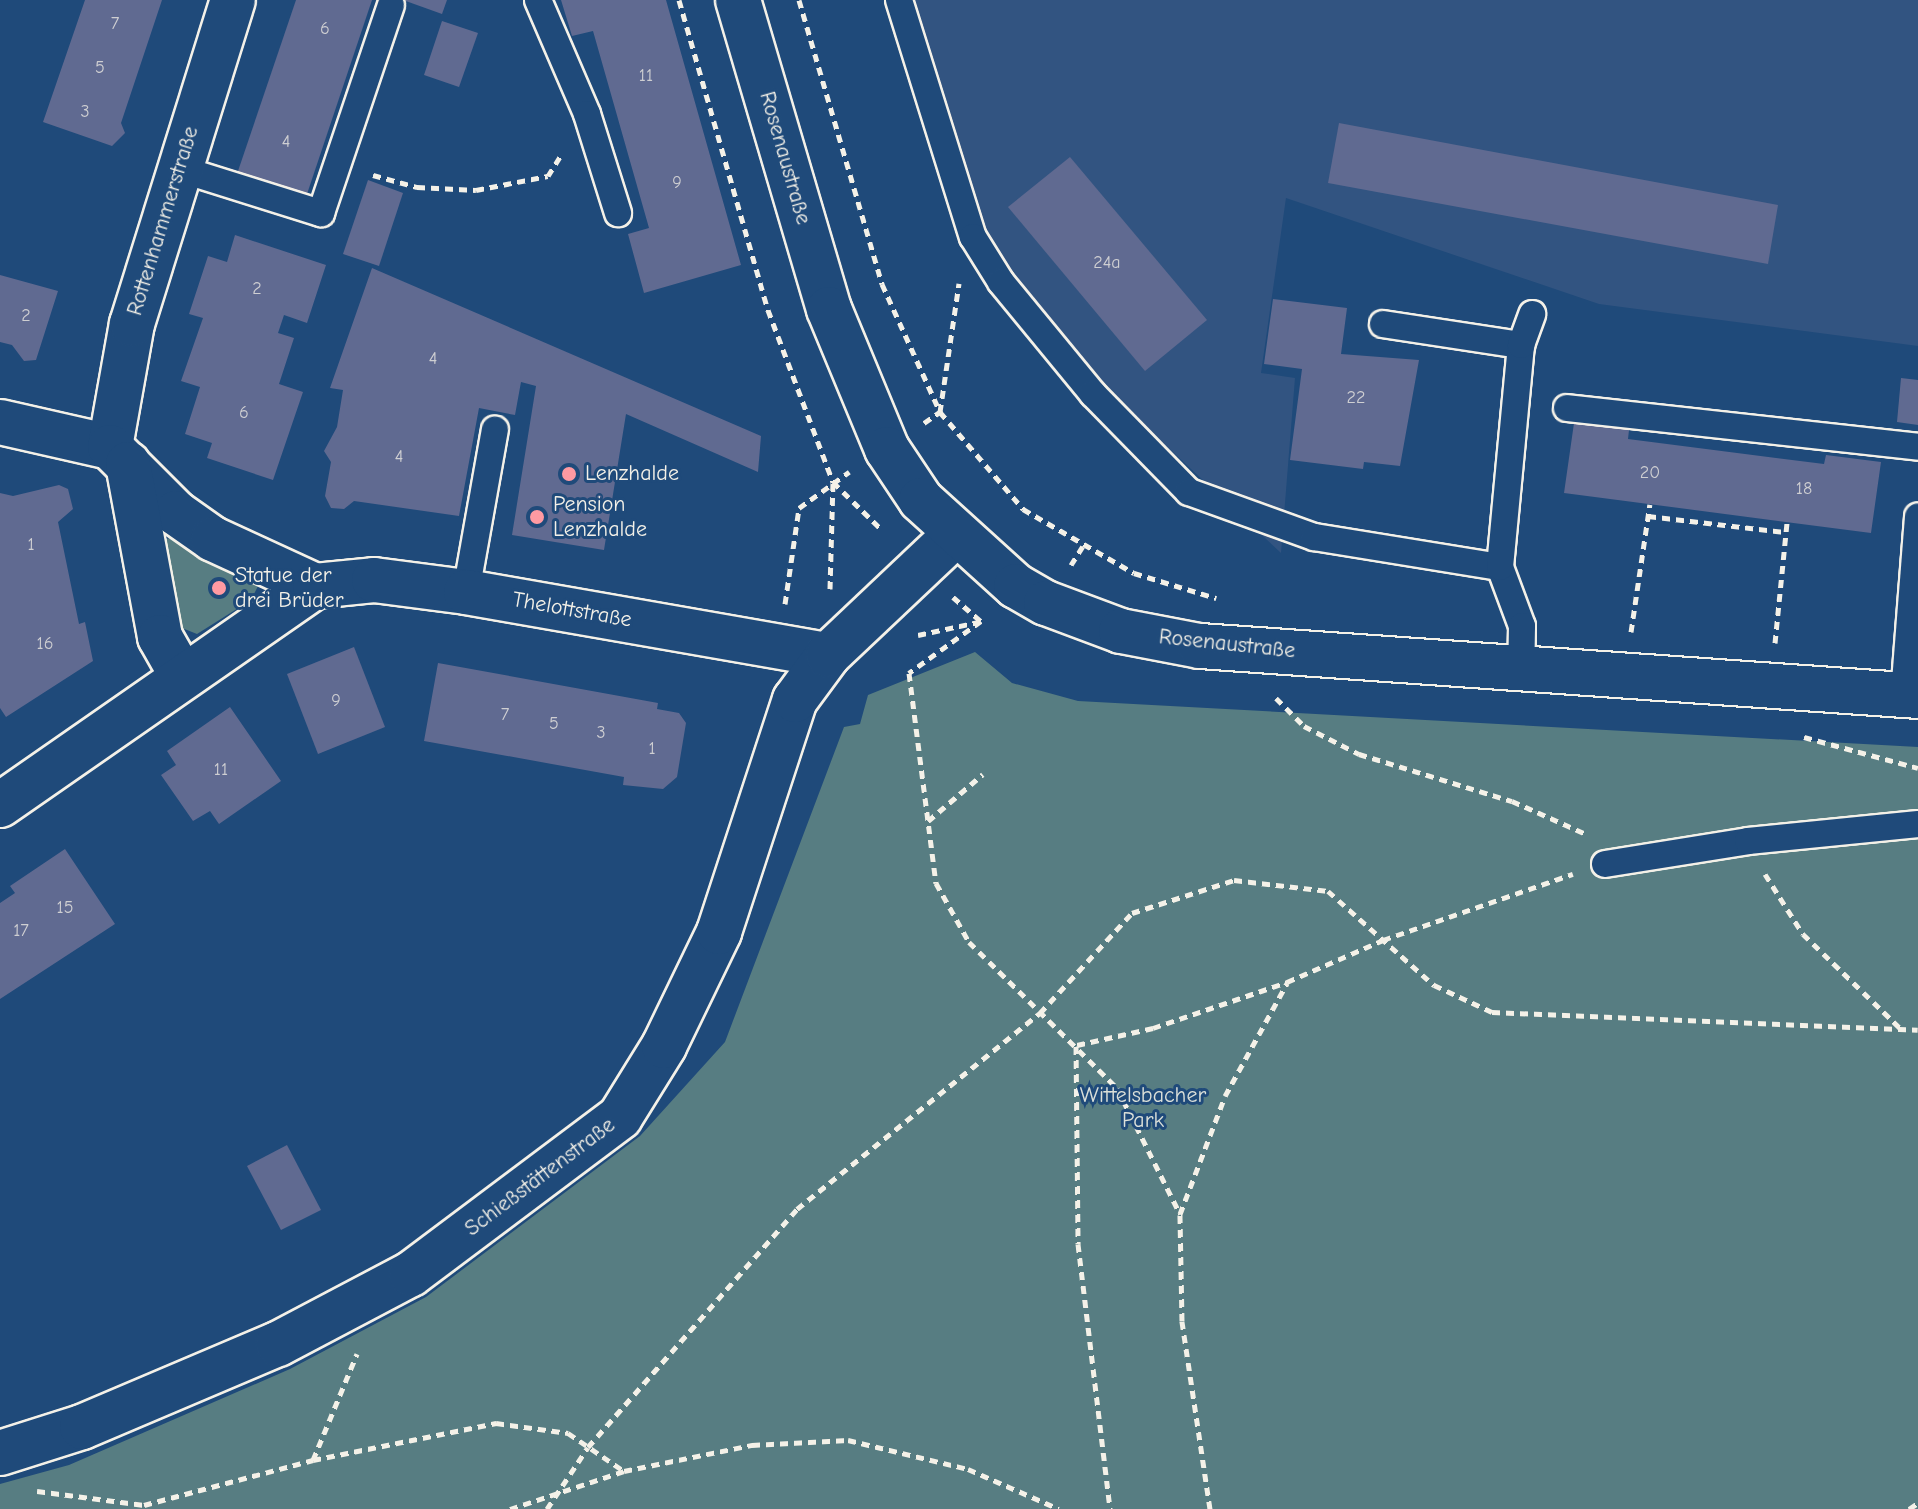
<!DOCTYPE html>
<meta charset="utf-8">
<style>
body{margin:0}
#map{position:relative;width:1918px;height:1509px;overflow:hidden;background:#1f4a7a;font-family:"Comic Neue",sans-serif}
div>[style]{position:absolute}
.built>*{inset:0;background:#325481}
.green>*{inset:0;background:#577d82}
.building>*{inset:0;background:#606a91}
.path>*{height:5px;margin-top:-2.5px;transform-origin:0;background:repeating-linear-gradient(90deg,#f4f1e8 0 8px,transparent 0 14px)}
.roads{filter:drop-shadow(2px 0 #f4f1e8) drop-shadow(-2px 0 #f4f1e8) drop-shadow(0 2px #f4f1e8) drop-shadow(0 -2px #f4f1e8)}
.lane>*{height:26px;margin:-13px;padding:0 13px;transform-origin:13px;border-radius:13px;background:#1f4a7a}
.street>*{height:44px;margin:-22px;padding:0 22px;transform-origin:22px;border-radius:22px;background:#1f4a7a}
.secondary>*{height:44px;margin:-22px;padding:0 22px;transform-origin:22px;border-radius:22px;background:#1f4a7a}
.dots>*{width:22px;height:22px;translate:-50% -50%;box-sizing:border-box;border:4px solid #1f4a7a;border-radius:50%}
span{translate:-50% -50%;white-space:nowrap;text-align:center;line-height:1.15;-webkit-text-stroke:6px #1f4a7a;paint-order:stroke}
.number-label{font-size:18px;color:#cfcfd2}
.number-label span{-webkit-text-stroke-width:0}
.street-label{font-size:22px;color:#f4f1e8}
.poi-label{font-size:22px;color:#f4f1e8}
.left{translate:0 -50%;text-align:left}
.park-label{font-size:22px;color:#dce0d9}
</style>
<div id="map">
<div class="built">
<div style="clip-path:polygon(899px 0,1918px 0,1918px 346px,1599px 304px,1286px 198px,1261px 373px,1295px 378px,1281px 553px,1026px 315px,1001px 282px)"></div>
</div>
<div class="green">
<div style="clip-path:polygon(176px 537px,259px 584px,251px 600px,197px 634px,177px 626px,161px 540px)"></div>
<div style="clip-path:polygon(975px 652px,1012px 683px,1078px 701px,1918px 747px,1918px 1509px,0 1509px,0 1484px,69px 1465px,290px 1369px,426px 1297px,640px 1136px,725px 1042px,844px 727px,860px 724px,868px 695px)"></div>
</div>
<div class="building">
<div style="clip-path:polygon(85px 0,162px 0,121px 123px,125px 133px,112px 146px,43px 122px)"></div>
<div style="clip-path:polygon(296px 0,372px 0,306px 197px,237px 174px)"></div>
<div style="clip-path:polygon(403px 0,447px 0,442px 14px)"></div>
<div style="clip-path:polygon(561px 0,666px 0,741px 265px,644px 293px,628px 234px,649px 228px,593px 31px,572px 36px)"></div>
<div style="clip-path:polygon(442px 21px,478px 33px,459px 87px,424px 75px)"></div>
<div style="clip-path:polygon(1339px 123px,1778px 205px,1768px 264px,1328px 183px)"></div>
<div style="clip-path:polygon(1070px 157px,1207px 320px,1145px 371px,1008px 207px)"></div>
<div style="clip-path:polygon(368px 180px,403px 193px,379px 266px,343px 254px)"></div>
<div style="clip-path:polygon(235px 235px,326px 265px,307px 323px,284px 315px,278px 333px,294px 338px,279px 384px,303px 392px,273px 480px,207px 458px,212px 443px,185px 434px,200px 387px,181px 381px,203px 318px,189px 314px,208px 256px,227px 262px)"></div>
<div style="clip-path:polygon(372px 268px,761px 436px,758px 472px,626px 414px,604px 550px,512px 535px,536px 386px,521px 382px,515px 415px,479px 408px,459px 516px,354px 501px,344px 509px,331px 508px,325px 496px,331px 462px,324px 451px,337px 427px,343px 390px,330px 388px)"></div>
<div style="clip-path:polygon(0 275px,58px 291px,36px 360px,24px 361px,12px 345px,0 342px)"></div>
<div style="clip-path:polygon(1273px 299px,1347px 308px,1341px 354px,1419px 360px,1400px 466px,1364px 462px,1363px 469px,1290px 460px,1302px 369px,1264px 364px)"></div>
<div style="clip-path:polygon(1901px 378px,1918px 380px,1918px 425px,1897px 422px)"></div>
<div style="clip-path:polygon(1574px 423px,1629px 430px,1628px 439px,1824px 464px,1826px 455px,1881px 462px,1871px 533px,1564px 493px)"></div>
<div style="clip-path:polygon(59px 485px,68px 489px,73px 509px,58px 522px,79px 624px,85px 622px,93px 661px,6px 717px,0 708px,0 493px,13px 496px)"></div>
<div style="clip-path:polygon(354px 647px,385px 727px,318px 754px,287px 674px)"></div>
<div style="clip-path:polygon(438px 663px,658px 703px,657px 709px,679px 713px,686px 723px,677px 777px,663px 789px,623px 785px,624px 777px,424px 741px)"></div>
<div style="clip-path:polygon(230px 707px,281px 781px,219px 824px,210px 811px,193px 821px,161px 775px,176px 765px,167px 751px)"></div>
<div style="clip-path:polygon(65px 849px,115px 924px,0 999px,0 903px,15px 893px,10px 886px)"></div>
<div style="clip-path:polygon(287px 1145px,321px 1210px,281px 1230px,247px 1166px)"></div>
</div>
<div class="path">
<div style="left:679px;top:0;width:323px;rotate:74deg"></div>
<div style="left:768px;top:310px;width:184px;rotate:69.3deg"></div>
<div style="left:833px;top:482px;width:69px;rotate:44.4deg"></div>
<div style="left:799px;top:0;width:296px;rotate:73.7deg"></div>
<div style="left:882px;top:284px;width:141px;rotate:65.6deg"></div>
<div style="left:940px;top:412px;width:128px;rotate:49.4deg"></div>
<div style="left:1023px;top:509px;width:128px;rotate:30deg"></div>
<div style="left:1134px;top:573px;width:86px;rotate:17deg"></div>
<div style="left:373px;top:175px;width:46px;rotate:15.3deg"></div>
<div style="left:417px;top:187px;width:59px;rotate:2.9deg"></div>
<div style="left:476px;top:190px;width:73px;rotate:-11deg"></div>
<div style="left:548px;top:176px;width:25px;rotate:-58deg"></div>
<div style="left:924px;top:423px;width:19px;rotate:-35deg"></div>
<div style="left:940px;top:412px;width:130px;rotate:-81.6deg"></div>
<div style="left:1648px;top:516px;width:138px;rotate:6.7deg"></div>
<div style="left:1071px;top:565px;width:22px;rotate:-58deg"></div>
<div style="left:830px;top:589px;width:106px;rotate:-88.4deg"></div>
<div style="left:953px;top:597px;width:38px;rotate:41deg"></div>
<div style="left:785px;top:604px;width:97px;rotate:-81.7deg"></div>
<div style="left:799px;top:508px;width:62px;rotate:-35.8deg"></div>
<div style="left:981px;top:621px;width:89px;rotate:144.2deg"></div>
<div style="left:909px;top:673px;width:212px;rotate:82.7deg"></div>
<div style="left:936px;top:883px;width:68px;rotate:60.8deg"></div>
<div style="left:969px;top:942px;width:208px;rotate:44.6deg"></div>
<div style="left:1117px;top:1088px;width:141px;rotate:63.4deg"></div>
<div style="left:1631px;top:632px;width:129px;rotate:-81.6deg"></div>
<div style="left:918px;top:635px;width:61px;rotate:-12.2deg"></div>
<div style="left:1775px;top:643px;width:122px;rotate:-84.3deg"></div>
<div style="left:1276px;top:698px;width:40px;rotate:45deg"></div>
<div style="left:1304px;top:726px;width:62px;rotate:27deg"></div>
<div style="left:1359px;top:754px;width:160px;rotate:17.1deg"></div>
<div style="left:1512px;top:801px;width:81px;rotate:24deg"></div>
<div style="left:1804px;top:737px;width:118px;rotate:15.2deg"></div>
<div style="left:928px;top:821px;width:72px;rotate:-40.5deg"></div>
<div style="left:1765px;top:874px;width:71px;rotate:57.7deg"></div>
<div style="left:1803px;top:934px;width:135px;rotate:44.1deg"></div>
<div style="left:1077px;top:1045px;width:78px;rotate:-12.6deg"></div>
<div style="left:1153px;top:1028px;width:142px;rotate:-18.9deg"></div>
<div style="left:1287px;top:982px;width:105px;rotate:-23.6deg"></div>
<div style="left:1383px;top:940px;width:201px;rotate:-19.2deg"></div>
<div style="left:1076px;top:1046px;width:198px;rotate:89.4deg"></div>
<div style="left:1078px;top:1244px;width:267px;rotate:83.1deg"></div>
<div style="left:313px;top:1460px;width:115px;rotate:-67.5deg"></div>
<div style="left:37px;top:1491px;width:108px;rotate:7.5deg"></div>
<div style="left:144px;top:1505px;width:175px;rotate:-14.9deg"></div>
<div style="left:313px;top:1460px;width:187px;rotate:-11.4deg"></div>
<div style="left:496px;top:1423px;width:73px;rotate:7.9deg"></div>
<div style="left:568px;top:1433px;width:68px;rotate:34.2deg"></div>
<div style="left:510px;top:1509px;width:120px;rotate:-18.4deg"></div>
<div style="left:624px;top:1471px;width:131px;rotate:-11.5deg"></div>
<div style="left:752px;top:1445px;width:96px;rotate:-3deg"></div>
<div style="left:848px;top:1440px;width:123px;rotate:13.6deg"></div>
<div style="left:968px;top:1469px;width:99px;rotate:23.7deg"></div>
<div style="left:547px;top:1509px;width:74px;rotate:-56.5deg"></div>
<div style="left:588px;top:1447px;width:317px;rotate:-48.7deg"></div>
<div style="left:797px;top:1209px;width:312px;rotate:-38.9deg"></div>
<div style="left:1040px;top:1013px;width:136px;rotate:-47.4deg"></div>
<div style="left:1132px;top:913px;width:107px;rotate:-17.9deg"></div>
<div style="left:1234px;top:880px;width:95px;rotate:6.7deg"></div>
<div style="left:1328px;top:891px;width:142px;rotate:41.6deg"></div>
<div style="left:1434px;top:985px;width:64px;rotate:25deg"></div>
<div style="left:1492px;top:1012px;width:426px;rotate:2.4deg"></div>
<div style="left:1210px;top:1509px;width:190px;rotate:-98.5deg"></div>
<div style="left:1182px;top:1321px;width:107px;rotate:-91.1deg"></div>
<div style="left:1180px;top:1214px;width:126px;rotate:-69.1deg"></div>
<div style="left:1225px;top:1096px;width:129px;rotate:-61.2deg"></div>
<div style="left:1909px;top:1509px;width:11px;rotate:-34deg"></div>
</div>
<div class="roads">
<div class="lane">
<div style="left:538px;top:0;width:124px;rotate:66.7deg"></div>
<div style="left:587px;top:114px;width:104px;rotate:72.6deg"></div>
<div style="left:899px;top:0;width:248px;rotate:72.7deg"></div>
<div style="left:973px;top:237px;width:53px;rotate:58.1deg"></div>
<div style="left:1001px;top:282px;width:145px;rotate:50.6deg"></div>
<div style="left:1093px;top:394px;width:137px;rotate:45.6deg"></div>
<div style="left:1189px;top:492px;width:133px;rotate:19.8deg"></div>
<div style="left:1314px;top:537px;width:188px;rotate:9.2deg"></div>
<div style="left:1500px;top:567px;width:63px;rotate:69.6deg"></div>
<div style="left:1522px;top:626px;width:39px;rotate:91deg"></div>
<div style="left:177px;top:168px;width:151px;rotate:17.4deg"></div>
<div style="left:321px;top:213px;width:219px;rotate:-71.4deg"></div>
<div style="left:1383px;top:324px;width:140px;rotate:8.7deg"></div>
<div style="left:1567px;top:408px;width:353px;rotate:6.3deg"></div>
<div style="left:1500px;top:567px;width:223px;rotate:-84.6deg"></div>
<div style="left:1521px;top:345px;width:33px;rotate:-70deg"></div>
<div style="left:466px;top:592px;width:165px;rotate:-79.9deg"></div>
<div style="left:1904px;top:695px;width:179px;rotate:-85.5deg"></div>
<div style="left:1605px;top:864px;width:145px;rotate:-9.1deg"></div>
<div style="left:1748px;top:841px;width:171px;rotate:-5.7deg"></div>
</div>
<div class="street">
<div style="left:0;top:422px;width:113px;rotate:12.8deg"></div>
<div style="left:110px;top:447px;width:125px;rotate:-79.9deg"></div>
<div style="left:132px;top:324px;width:339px;rotate:-72.7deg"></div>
<div style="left:110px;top:447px;width:93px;rotate:45deg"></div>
<div style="left:176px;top:513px;width:45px;rotate:35.1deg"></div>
<div style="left:213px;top:539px;width:112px;rotate:24.7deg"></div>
<div style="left:128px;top:464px;width:176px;rotate:79.5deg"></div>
<div style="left:160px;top:637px;width:43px;rotate:60.4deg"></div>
<div style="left:0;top:805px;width:384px;rotate:-34.8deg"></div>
<div style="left:315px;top:586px;width:59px;rotate:-5.8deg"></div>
<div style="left:374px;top:580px;width:93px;rotate:7.4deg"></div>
<div style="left:466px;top:592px;width:367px;rotate:9.9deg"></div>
<div style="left:0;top:1453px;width:86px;rotate:-17.6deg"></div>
<div style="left:82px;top:1427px;width:213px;rotate:-23deg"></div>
<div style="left:278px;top:1344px;width:150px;rotate:-27.8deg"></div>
<div style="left:411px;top:1274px;width:261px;rotate:-36.9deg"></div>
<div style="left:620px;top:1117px;width:84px;rotate:-58.2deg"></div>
<div style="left:664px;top:1046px;width:127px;rotate:-64.2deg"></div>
<div style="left:719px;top:932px;width:244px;rotate:-71.9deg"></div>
<div style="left:795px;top:700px;width:56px;rotate:-53.7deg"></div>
<div style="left:828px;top:655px;width:176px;rotate:-43.4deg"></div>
</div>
<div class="secondary">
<div style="left:738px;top:0;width:322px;rotate:73.6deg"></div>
<div style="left:829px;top:309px;width:152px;rotate:67.5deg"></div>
<div style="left:887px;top:449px;width:61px;rotate:56.3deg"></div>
<div style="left:921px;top:500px;width:128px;rotate:42.2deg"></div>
<div style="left:1016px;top:586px;width:34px;rotate:30deg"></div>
<div style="left:1046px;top:603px;width:80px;rotate:20.5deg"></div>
<div style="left:1121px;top:631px;width:80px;rotate:10.8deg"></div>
<div style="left:1200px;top:646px;width:720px;rotate:3.98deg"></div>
</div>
</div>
<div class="dots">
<div style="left:569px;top:474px;background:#ff9aa2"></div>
<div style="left:537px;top:517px;background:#ff9aa2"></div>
<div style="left:219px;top:588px;background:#ff9aa2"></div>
</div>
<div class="number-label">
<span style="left:115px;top:24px">7</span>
<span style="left:325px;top:29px">6</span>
<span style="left:100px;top:68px">5</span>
<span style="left:646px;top:76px">11</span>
<span style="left:85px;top:112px">3</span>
<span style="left:286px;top:142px">4</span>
<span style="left:677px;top:183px">9</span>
<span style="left:1107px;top:263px">24a</span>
<span style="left:257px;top:289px">2</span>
<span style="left:26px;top:316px">2</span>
<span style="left:433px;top:359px">4</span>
<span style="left:1356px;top:398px">22</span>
<span style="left:244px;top:413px">6</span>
<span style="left:399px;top:457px">4</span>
<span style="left:1650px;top:473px">20</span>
<span style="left:1804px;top:489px">18</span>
<span style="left:31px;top:545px">1</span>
<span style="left:45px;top:644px">16</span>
<span style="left:336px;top:701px">9</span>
<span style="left:505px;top:715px">7</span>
<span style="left:554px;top:724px">5</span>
<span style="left:601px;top:733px">3</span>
<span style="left:652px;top:749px">1</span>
<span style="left:221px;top:770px">11</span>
<span style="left:65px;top:908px">15</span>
<span style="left:21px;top:931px">17</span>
</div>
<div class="street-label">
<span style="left:785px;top:158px;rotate:74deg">Rosenaustraße</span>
<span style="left:163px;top:221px;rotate:-73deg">Rottenhammerstraße</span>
<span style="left:572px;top:610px;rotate:10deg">Thelottstraße</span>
<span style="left:1227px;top:644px;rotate:6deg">Rosenaustraße</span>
<span style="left:540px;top:1177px;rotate:-37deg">Schießstättenstraße</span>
</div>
<div class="poi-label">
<span class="left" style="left:585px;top:474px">Lenzhalde</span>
<span class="left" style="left:553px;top:517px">Pension<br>Lenzhalde</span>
<span class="left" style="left:235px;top:588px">Statue der<br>drei Brüder</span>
</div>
<div class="park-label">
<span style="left:1143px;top:1108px">Wittelsbacher<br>Park</span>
</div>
</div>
